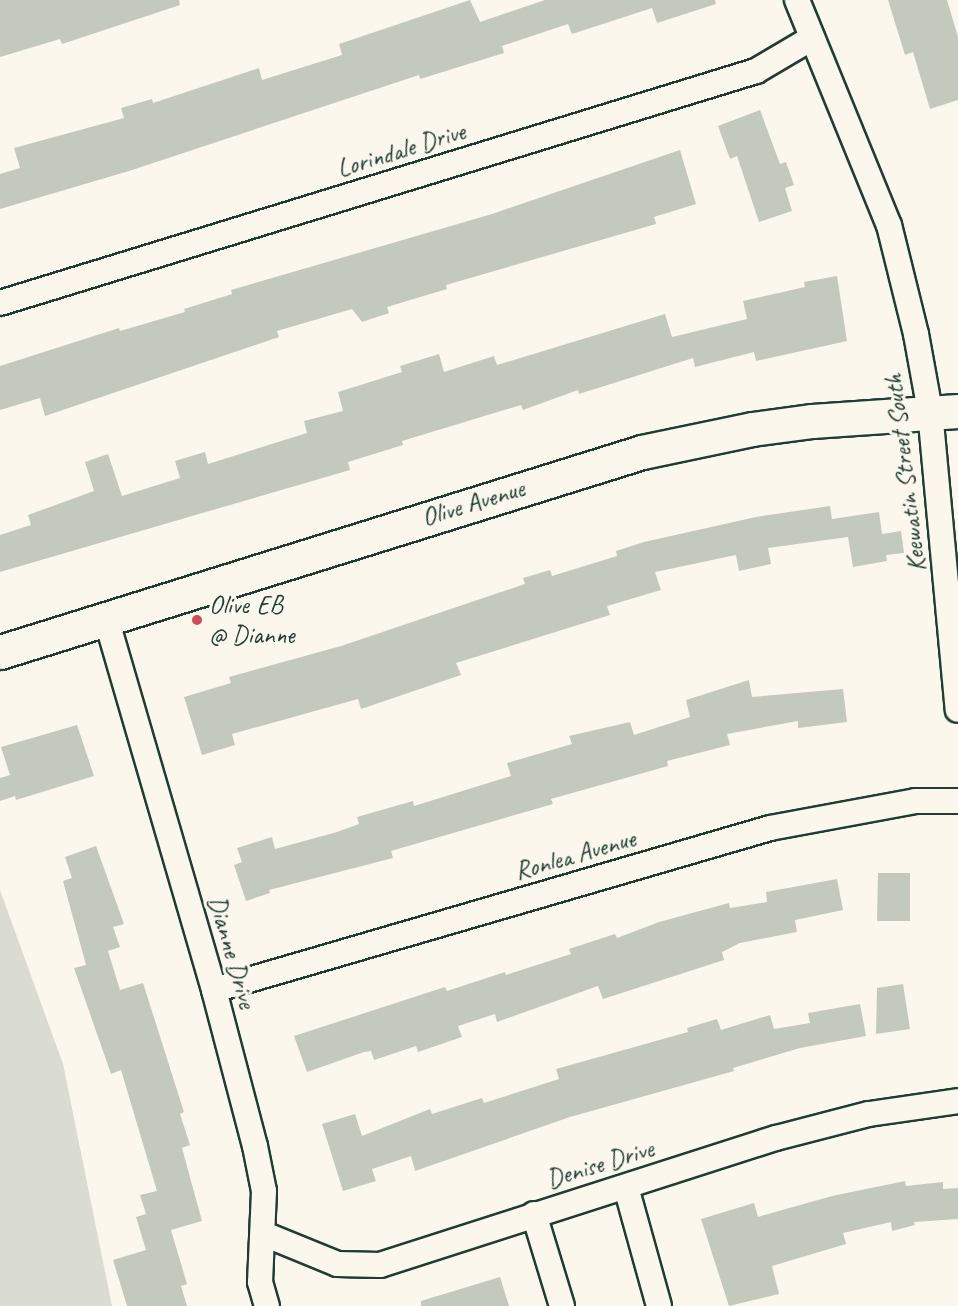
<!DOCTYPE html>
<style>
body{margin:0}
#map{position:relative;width:958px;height:1306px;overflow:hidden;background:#fbf7ec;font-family:Caveat,sans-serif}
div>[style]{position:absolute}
.green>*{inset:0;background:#dbdcd1}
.building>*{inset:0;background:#c4c9be}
.roads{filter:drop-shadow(2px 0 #1f3d34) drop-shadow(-2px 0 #1f3d34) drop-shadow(0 2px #1f3d34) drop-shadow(0 -2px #1f3d34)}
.minor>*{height:24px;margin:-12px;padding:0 12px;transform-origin:12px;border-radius:12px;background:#fbf7ec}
.secondary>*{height:33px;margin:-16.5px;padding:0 16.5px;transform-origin:16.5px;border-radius:16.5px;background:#fbf7ec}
.dots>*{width:16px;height:16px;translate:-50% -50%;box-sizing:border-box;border:3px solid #fbf7ec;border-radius:50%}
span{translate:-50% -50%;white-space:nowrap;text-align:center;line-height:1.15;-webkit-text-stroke:6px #fbf7ec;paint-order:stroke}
.street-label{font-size:26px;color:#1f3d34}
.poi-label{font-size:26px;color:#1f3d34}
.left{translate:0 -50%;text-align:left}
</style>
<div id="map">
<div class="green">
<div style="clip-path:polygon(0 890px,63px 1064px,112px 1306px,0 1306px)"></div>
</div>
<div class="building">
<div style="clip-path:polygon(0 0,179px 0,180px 5px,62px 44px,60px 39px,0 57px)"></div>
<div style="clip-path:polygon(470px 0,480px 22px,545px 0,715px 0,716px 4px,657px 23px,652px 8px,572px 34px,568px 24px,502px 46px,504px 53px,420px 79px,419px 75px,129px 171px,0 209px,0 174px,20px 168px,14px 148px,124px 118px,121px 108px,152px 99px,153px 103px,259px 68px,262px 80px,342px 55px,339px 44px)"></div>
<div style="clip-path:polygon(888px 0,947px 0,958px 37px,958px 100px,930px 109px,913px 52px,905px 55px)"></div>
<div style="clip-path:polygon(760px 110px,780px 164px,786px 162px,794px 185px,785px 188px,792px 211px,759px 222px,737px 156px,730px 159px,718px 126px)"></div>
<div style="clip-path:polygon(680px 150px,696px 204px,654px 217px,656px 224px,446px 285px,447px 289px,387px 307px,389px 313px,362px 322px,352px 309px,277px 331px,279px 337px,45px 416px,40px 398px,0 410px,0 366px,119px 328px,120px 331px,185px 312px,184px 309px,232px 294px,231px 290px,492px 214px)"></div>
<div style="clip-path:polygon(837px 276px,847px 341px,756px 361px,754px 352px,695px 367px,693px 358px,579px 394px,578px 390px,523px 410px,521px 405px,402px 441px,403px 445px,348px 462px,350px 470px,0 572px,0 535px,31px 525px,28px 515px,94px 491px,85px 462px,108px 454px,122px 496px,180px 478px,175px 461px,205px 452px,208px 464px,307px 433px,304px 421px,343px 411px,338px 392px,402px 372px,400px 366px,439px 354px,444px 372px,494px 356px,497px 365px,665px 314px,672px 337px,747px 319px,743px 301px,805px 287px,804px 282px)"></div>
<div style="clip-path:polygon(830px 506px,832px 519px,879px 512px,882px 534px,901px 531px,904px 553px,886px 555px,887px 561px,853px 567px,848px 537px,768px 548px,771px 564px,739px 571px,736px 555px,655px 572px,661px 590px,607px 606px,610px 615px,456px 663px,461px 675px,361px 709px,358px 699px,232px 734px,235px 745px,202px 755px,184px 697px,231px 683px,229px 677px,341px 646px,525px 584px,523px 578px,550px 570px,552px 576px,617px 556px,616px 551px,644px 542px,756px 517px)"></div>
<div style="clip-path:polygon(749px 680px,752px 697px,843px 689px,847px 722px,798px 728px,798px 721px,727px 734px,730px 745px,667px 761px,668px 766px,551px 799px,553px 804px,391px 851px,393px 858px,269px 890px,270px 893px,246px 901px,234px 865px,242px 862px,237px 848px,272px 837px,275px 849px,337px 832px,359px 824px,357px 817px,413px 801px,414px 806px,511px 776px,507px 763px,572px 744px,569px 736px,630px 722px,634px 735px,690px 717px,686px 700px)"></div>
<div style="clip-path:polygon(77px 725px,94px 776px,16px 800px,15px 796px,0 801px,0 778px,10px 775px,1px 747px)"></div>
<div style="clip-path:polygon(96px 846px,124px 924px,113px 927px,120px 947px,108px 951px,120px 990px,143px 983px,184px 1112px,180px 1114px,190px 1145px,182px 1148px,202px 1221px,171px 1230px,187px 1284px,181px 1286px,187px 1306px,127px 1306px,113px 1260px,146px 1250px,136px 1217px,146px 1214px,140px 1195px,157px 1191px,121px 1070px,111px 1074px,74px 968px,86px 965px,63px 881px,72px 878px,65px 857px)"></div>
<div style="clip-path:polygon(878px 873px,910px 873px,910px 921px,877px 921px)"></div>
<div style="clip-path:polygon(837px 879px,843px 910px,795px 920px,797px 932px,740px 943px,722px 952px,724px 960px,603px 999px,598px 986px,497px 1022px,495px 1014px,458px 1026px,462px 1037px,418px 1052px,416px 1046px,374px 1060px,371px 1051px,364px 1052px,307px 1072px,294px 1036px,445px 987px,447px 991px,505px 972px,506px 975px,571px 954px,569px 949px,615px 934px,617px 938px,659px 922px,729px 903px,730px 908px,767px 902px,766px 892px)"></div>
<div style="clip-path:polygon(903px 984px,910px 1029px,876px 1034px,877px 988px)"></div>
<div style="clip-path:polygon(860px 1004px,866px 1036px,800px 1048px,733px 1068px,734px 1071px,570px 1117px,415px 1171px,411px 1156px,372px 1169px,376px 1181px,343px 1191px,322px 1124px,355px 1114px,362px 1136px,430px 1109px,432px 1114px,482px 1098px,484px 1103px,559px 1079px,556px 1069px,688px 1032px,687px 1028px,717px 1019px,721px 1030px,770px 1015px,774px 1029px,810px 1023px,808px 1013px)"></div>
<div style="clip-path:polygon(905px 1181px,906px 1186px,943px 1182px,943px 1189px,958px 1188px,958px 1219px,914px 1222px,915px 1225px,892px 1231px,891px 1222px,843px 1233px,846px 1244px,772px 1266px,779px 1294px,729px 1306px,701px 1219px,754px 1203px,758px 1217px,832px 1196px)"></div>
<div style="clip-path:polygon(500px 1277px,509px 1306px,421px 1306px,421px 1301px)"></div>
</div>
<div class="roads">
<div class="minor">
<div style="left:797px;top:0;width:243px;rotate:67.8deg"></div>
<div style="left:889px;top:225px;width:112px;rotate:76.1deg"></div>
<div style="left:916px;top:334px;width:78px;rotate:79.7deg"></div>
<div style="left:930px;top:411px;width:300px;rotate:84.7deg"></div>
<div style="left:0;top:303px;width:791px;rotate:-17.06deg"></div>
<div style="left:756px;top:71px;width:65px;rotate:-30.5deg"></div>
<div style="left:106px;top:618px;width:387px;rotate:73.8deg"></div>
<div style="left:214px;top:990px;width:161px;rotate:75.3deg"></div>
<div style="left:255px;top:1146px;width:46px;rotate:78.7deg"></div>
<div style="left:264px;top:1191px;width:91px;rotate:92.5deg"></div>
<div style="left:260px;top:1282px;width:25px;rotate:74deg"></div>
<div style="left:214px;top:990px;width:579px;rotate:-16.24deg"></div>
<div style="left:770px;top:828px;width:147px;rotate:-10.5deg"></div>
<div style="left:915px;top:801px;width:43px"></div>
<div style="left:626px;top:1187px;width:123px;rotate:74.5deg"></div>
<div style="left:534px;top:1214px;width:96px;rotate:73.1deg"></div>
<div style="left:264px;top:1234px;width:79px;rotate:22.3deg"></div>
<div style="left:337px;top:1264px;width:43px;rotate:1.3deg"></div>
<div style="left:380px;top:1265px;width:416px;rotate:-17.8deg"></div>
<div style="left:776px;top:1138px;width:96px;rotate:-14.5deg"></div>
<div style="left:869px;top:1114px;width:90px;rotate:-8.3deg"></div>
</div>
<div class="secondary">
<div style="left:0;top:652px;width:672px;rotate:-17.3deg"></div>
<div style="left:642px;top:452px;width:112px;rotate:-11.8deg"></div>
<div style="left:752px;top:429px;width:61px;rotate:-7.6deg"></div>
<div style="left:812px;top:421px;width:146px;rotate:-3.9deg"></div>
</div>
</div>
<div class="dots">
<div style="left:197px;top:620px;background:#d1495b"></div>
</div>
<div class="street-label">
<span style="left:401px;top:150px;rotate:-17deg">Lorindale Drive</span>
<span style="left:905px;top:473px;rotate:-97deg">Keewatin Street South</span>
<span style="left:473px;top:503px;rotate:-17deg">Olive Avenue</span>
<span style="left:575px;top:855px;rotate:-16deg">Ronlea Avenue</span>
<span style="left:232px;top:952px;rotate:74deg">Dianne Drive</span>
<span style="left:600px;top:1164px;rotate:-17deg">Denise Drive</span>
</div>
<div class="poi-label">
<span class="left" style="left:209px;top:620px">Olive EB<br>@ Dianne</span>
</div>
</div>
